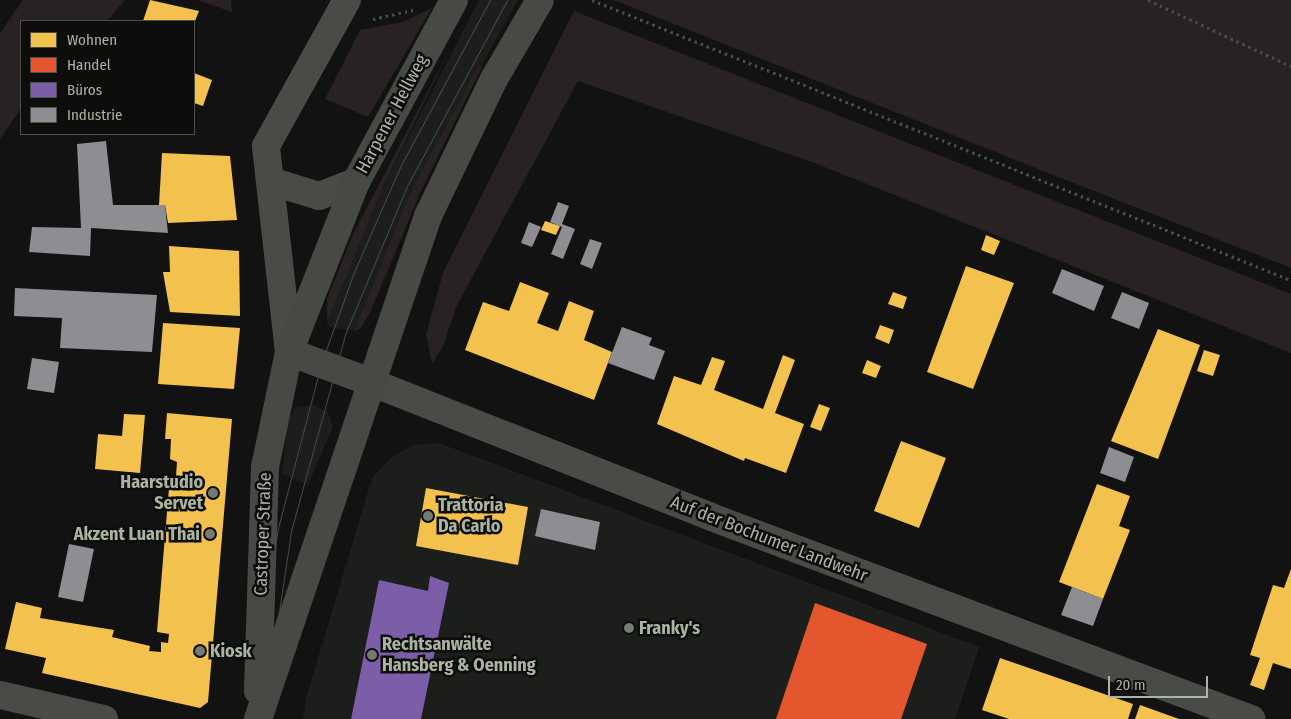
<!DOCTYPE html>
<meta charset="utf-8">
<style>
body{margin:0}
#map{position:relative;width:1291px;height:719px;overflow:hidden;background:#121212;font-family:"Fira Sans Condensed",sans-serif}
div>[style]{position:absolute}
.built>*{inset:0;background:#1c1e1c}
.green>*{inset:0;background:#282222}
.homes>*{inset:0;background:#f2c14e}
.shops>*{inset:0;background:#e4572e}
.offices>*{inset:0;background:#7b5ea7}
.industry>*{inset:0;background:#8d8d92}
.path>*{height:3px;margin-top:-1.5px;transform-origin:0;background:repeating-linear-gradient(90deg,#494d48 0 2.5px,transparent 0 6.5px)}
.minor>*{height:28px;margin:-14px;padding:0 14px;transform-origin:14px;border-radius:14px;background:#494b46}
.secondary>*{height:28px;margin:-14px;padding:0 14px;transform-origin:14px;border-radius:14px;background:#474945}
.tram>*{height:1px;margin:-0.5px;padding:0 0.5px;transform-origin:0.5px;border-radius:0.5px;background:#494b47}
.dots>*{width:14px;height:14px;translate:-50% -50%;box-sizing:border-box;border:2px solid #0d0e0c;border-radius:50%}
span{translate:-50% -50%;white-space:nowrap;text-align:center;line-height:1.15;-webkit-text-stroke:5px #0d0e0c;paint-order:stroke}
.street-label{font-size:18px;color:#abb3a3}
.poi-label{font-size:18px;color:#abb3a3;font-weight:700}
.right{translate:-100% -50%;text-align:right}
.left{translate:0 -50%;text-align:left}
.legend{position:absolute;left:20px;top:20px;width:175px;height:115px;box-sizing:border-box;background:#0d0e0c;border:1px solid #4c5048;margin:0;padding:6px 9px;list-style:none;font-size:15px;color:#abb3a3}
.legend li{display:flex;align-items:center;gap:10px;height:25px}
.legend b{width:25px;border:1px solid #4c5048}
.scale{position:absolute;left:1108px;top:676px;width:100px;height:22px;box-sizing:border-box;border:2px solid #abb3a3;border-top:0;padding-left:6px;font-size:15px;line-height:18px;white-space:nowrap;color:#abb3a3;-webkit-text-stroke:4px #0d0e0c;paint-order:stroke}
</style>
<div id="map">
<div class="built">
<div style="clip-path:polygon(479px 0,518px 0,409px 195px,354px 331px,330px 327px,327px 322px,385px 183px)"></div>
<div style="clip-path:polygon(313px 405px,328px 412px,333px 427px,308px 485px,282px 474px,288px 421px,295px 408px)"></div>
<div style="clip-path:polygon(439px 443px,979px 647px,955px 719px,303px 719px,306px 698px,372px 478px,391px 458px,413px 445px)"></div>
</div>
<div class="green">
<div style="clip-path:polygon(23px 0,125px 0,107px 21px,21px 21px,21px 108px,0 139px,0 33px)"></div>
<div style="clip-path:polygon(197px 0,231px 0,232px 12px)"></div>
<div style="clip-path:polygon(614px 0,1291px 0,1291px 268px,1053px 175px)"></div>
<div style="clip-path:polygon(432px 8px,368px 117px,325px 99px,360px 30px,403px 22px)"></div>
<div style="clip-path:polygon(574px 11px,1291px 294px,1291px 353px,812px 162px,578px 81px,456px 307px,443px 346px,432px 364px,426px 334px,443px 273px)"></div>
<div style="clip-path:polygon(451px 47px,385px 183px,327px 322px,327px 299px,353px 234px)"></div>
<div style="clip-path:polygon(479px 65px,482px 67px,421px 191px,370px 313px,361px 328px,354px 331px,409px 195px)"></div>
</div>
<div class="homes">
<div style="clip-path:polygon(150px 0,199px 11px,195px 21px,143px 21px)"></div>
<div style="clip-path:polygon(194px 73px,212px 80px,203px 106px,194px 103px)"></div>
<div style="clip-path:polygon(162px 153px,230px 156px,237px 220px,168px 223px,165px 205px,159px 205px)"></div>
<div style="clip-path:polygon(545px 221px,560px 226px,556px 235px,541px 230px)"></div>
<div style="clip-path:polygon(986px 235px,1000px 241px,994px 255px,981px 250px)"></div>
<div style="clip-path:polygon(169px 246px,239px 251px,240px 316px,170px 312px,163px 272px,170px 272px)"></div>
<div style="clip-path:polygon(966px 266px,1014px 283px,973px 389px,927px 372px)"></div>
<div style="clip-path:polygon(520px 282px,549px 293px,537px 323px,558px 331px,569px 301px,594px 311px,584px 340px,612px 352px,594px 400px,465px 350px,483px 302px,509px 311px)"></div>
<div style="clip-path:polygon(893px 292px,907px 297px,903px 309px,888px 304px)"></div>
<div style="clip-path:polygon(163px 323px,240px 328px,234px 389px,158px 384px)"></div>
<div style="clip-path:polygon(880px 325px,894px 330px,889px 344px,875px 338px)"></div>
<div style="clip-path:polygon(1158px 329px,1200px 345px,1158px 459px,1111px 441px)"></div>
<div style="clip-path:polygon(1204px 350px,1220px 355px,1213px 376px,1197px 371px)"></div>
<div style="clip-path:polygon(783px 355px,795px 360px,775px 413px,804px 424px,786px 473px,745px 458px,744px 461px,657px 424px,674px 376px,701px 385px,712px 357px,725px 361px,714px 390px,763px 409px)"></div>
<div style="clip-path:polygon(867px 360px,881px 366px,876px 378px,862px 373px)"></div>
<div style="clip-path:polygon(819px 404px,830px 408px,821px 431px,810px 427px)"></div>
<div style="clip-path:polygon(167px 413px,232px 419px,208px 702px,200px 708px,42px 673px,46px 658px,5px 649px,16px 602px,42px 608px,40px 618px,114px 630px,112px 637px,150px 646px,149px 651px,161px 652px,161px 642px,168px 643px,169px 634px,157px 632px,170px 476px,176px 476px,177px 462px,170px 459px,171px 439px,165px 439px)"></div>
<div style="clip-path:polygon(124px 414px,145px 415px,140px 473px,95px 469px,98px 434px,122px 436px)"></div>
<div style="clip-path:polygon(901px 441px,946px 458px,919px 528px,874px 511px)"></div>
<div style="clip-path:polygon(1097px 484px,1130px 496px,1119px 526px,1130px 530px,1103px 599px,1059px 582px)"></div>
<div style="clip-path:polygon(426px 488px,528px 507px,518px 565px,416px 546px)"></div>
<div style="clip-path:polygon(1291px 569px,1291px 669px,1273px 663px,1264px 690px,1250px 685px,1260px 658px,1250px 655px,1273px 585px,1284px 588px)"></div>
<div style="clip-path:polygon(1000px 658px,1133px 704px,1128px 719px,1009px 719px,982px 710px)"></div>
<div style="clip-path:polygon(1140px 705px,1179px 719px,1135px 719px)"></div>
</div>
<div class="shops">
<div style="clip-path:polygon(815px 603px,927px 644px,901px 719px,776px 719px)"></div>
</div>
<div class="offices">
<div style="clip-path:polygon(430px 576px,449px 583px,421px 719px,351px 719px,379px 580px,428px 591px)"></div>
</div>
<div class="industry">
<div style="clip-path:polygon(106px 141px,113px 205px,165px 205px,168px 233px,91px 228px,90px 256px,29px 252px,32px 227px,81px 228px,77px 144px)"></div>
<div style="clip-path:polygon(558px 202px,569px 206px,562px 224px,575px 229px,563px 259px,551px 254px,562px 227px,550px 222px)"></div>
<div style="clip-path:polygon(529px 222px,541px 227px,532px 247px,521px 243px)"></div>
<div style="clip-path:polygon(590px 239px,602px 243px,592px 269px,580px 264px)"></div>
<div style="clip-path:polygon(1062px 269px,1104px 286px,1094px 311px,1052px 293px)"></div>
<div style="clip-path:polygon(15px 288px,157px 295px,152px 352px,60px 348px,62px 318px,14px 316px)"></div>
<div style="clip-path:polygon(1122px 292px,1149px 303px,1139px 329px,1111px 318px)"></div>
<div style="clip-path:polygon(622px 327px,652px 338px,649px 345px,665px 351px,654px 380px,608px 363px)"></div>
<div style="clip-path:polygon(32px 358px,59px 362px,54px 393px,27px 389px)"></div>
<div style="clip-path:polygon(1109px 447px,1134px 457px,1125px 482px,1100px 473px)"></div>
<div style="clip-path:polygon(541px 509px,600px 522px,595px 550px,535px 536px)"></div>
<div style="clip-path:polygon(69px 544px,94px 549px,83px 602px,58px 597px)"></div>
<div style="clip-path:polygon(1072px 587px,1103px 599px,1093px 626px,1061px 615px)"></div>
</div>
<div class="path">
<div style="left:592px;top:0;width:753px;rotate:21.83deg"></div>
<div style="left:1148px;top:0;width:157px;rotate:24.8deg"></div>
<div style="left:373px;top:19px;width:41px;rotate:-12.7deg"></div>
</div>
<div class="minor">
<div style="left:270px;top:181px;width:51px;rotate:17deg"></div>
<div style="left:319px;top:196px;width:40px;rotate:-21deg"></div>
<div style="left:289px;top:352px;width:207px;rotate:-96.4deg"></div>
<div style="left:266px;top:146px;width:167px;rotate:-61deg"></div>
<div style="left:368px;top:381px;width:369px;rotate:21.6deg"></div>
<div style="left:711px;top:517px;width:577px;rotate:20.51deg"></div>
<div style="left:0;top:695px;width:107px;rotate:13deg"></div>
</div>
<div class="secondary">
<div style="left:289px;top:352px;width:84px;rotate:20.2deg"></div>
<div style="left:258px;top:691px;width:224px;rotate:-88.2deg"></div>
<div style="left:265px;top:467px;width:117px;rotate:-78.2deg"></div>
<div style="left:289px;top:352px;width:183px;rotate:-68.5deg"></div>
<div style="left:356px;top:182px;width:207px;rotate:-61.7deg"></div>
<div style="left:258px;top:719px;width:531px;rotate:-71.33deg"></div>
<div style="left:428px;top:216px;width:152px;rotate:-64.3deg"></div>
<div style="left:494px;top:79px;width:91px;rotate:-59.8deg"></div>
</div>
<div class="tram">
<div style="left:250px;top:719px;width:193px;rotate:-81.7deg"></div>
<div style="left:278px;top:528px;width:170px;rotate:-75.3deg"></div>
<div style="left:321px;top:364px;width:98px;rotate:-70.3deg"></div>
<div style="left:354px;top:272px;width:115px;rotate:-66.3deg"></div>
<div style="left:400px;top:167px;width:190px;rotate:-61.7deg"></div>
<div style="left:263px;top:719px;width:190px;rotate:-81.5deg"></div>
<div style="left:291px;top:531px;width:206px;rotate:-74.6deg"></div>
<div style="left:346px;top:332px;width:158px;rotate:-67.3deg"></div>
<div style="left:407px;top:186px;width:211px;rotate:-61.7deg"></div>
</div>
<div class="dots">
<div style="left:213px;top:493px;background:#757b70"></div>
<div style="left:428px;top:516px;background:#757b70"></div>
<div style="left:210px;top:534px;background:#757b70"></div>
<div style="left:629px;top:628px;background:#757b70"></div>
<div style="left:200px;top:651px;background:#757b70"></div>
<div style="left:372px;top:655px;background:#757b70"></div>
</div>
<div class="street-label">
<span style="left:392px;top:114px;rotate:-62deg">Harpener Hellweg</span>
<span style="left:263px;top:534px;rotate:-88deg">Castroper Straße</span>
<span style="left:769px;top:539px;rotate:21deg">Auf der Bochumer Landwehr</span>
</div>
<div class="poi-label">
<span class="right" style="left:203px;top:493px">Haarstudio<br>Servet</span>
<span class="left" style="left:438px;top:516px">Trattoria<br>Da Carlo</span>
<span class="right" style="left:200px;top:534px">Akzent Luan Thai</span>
<span class="left" style="left:639px;top:628px">Franky's</span>
<span class="left" style="left:382px;top:655px">Rechtsanwälte<br>Hansberg &amp; Oenning</span>
<span class="left" style="left:210px;top:651px">Kiosk</span>
</div>
<ul class="legend">
<li><b style="height:14px;background:#f2c14e"></b>Wohnen</li>
<li><b style="height:14px;background:#e4572e"></b>Handel</li>
<li><b style="height:14px;background:#7b5ea7"></b>Büros</li>
<li><b style="height:14px;background:#8d8d92"></b>Industrie</li>
</ul>
<div class="scale">20 m</div>
</div>
